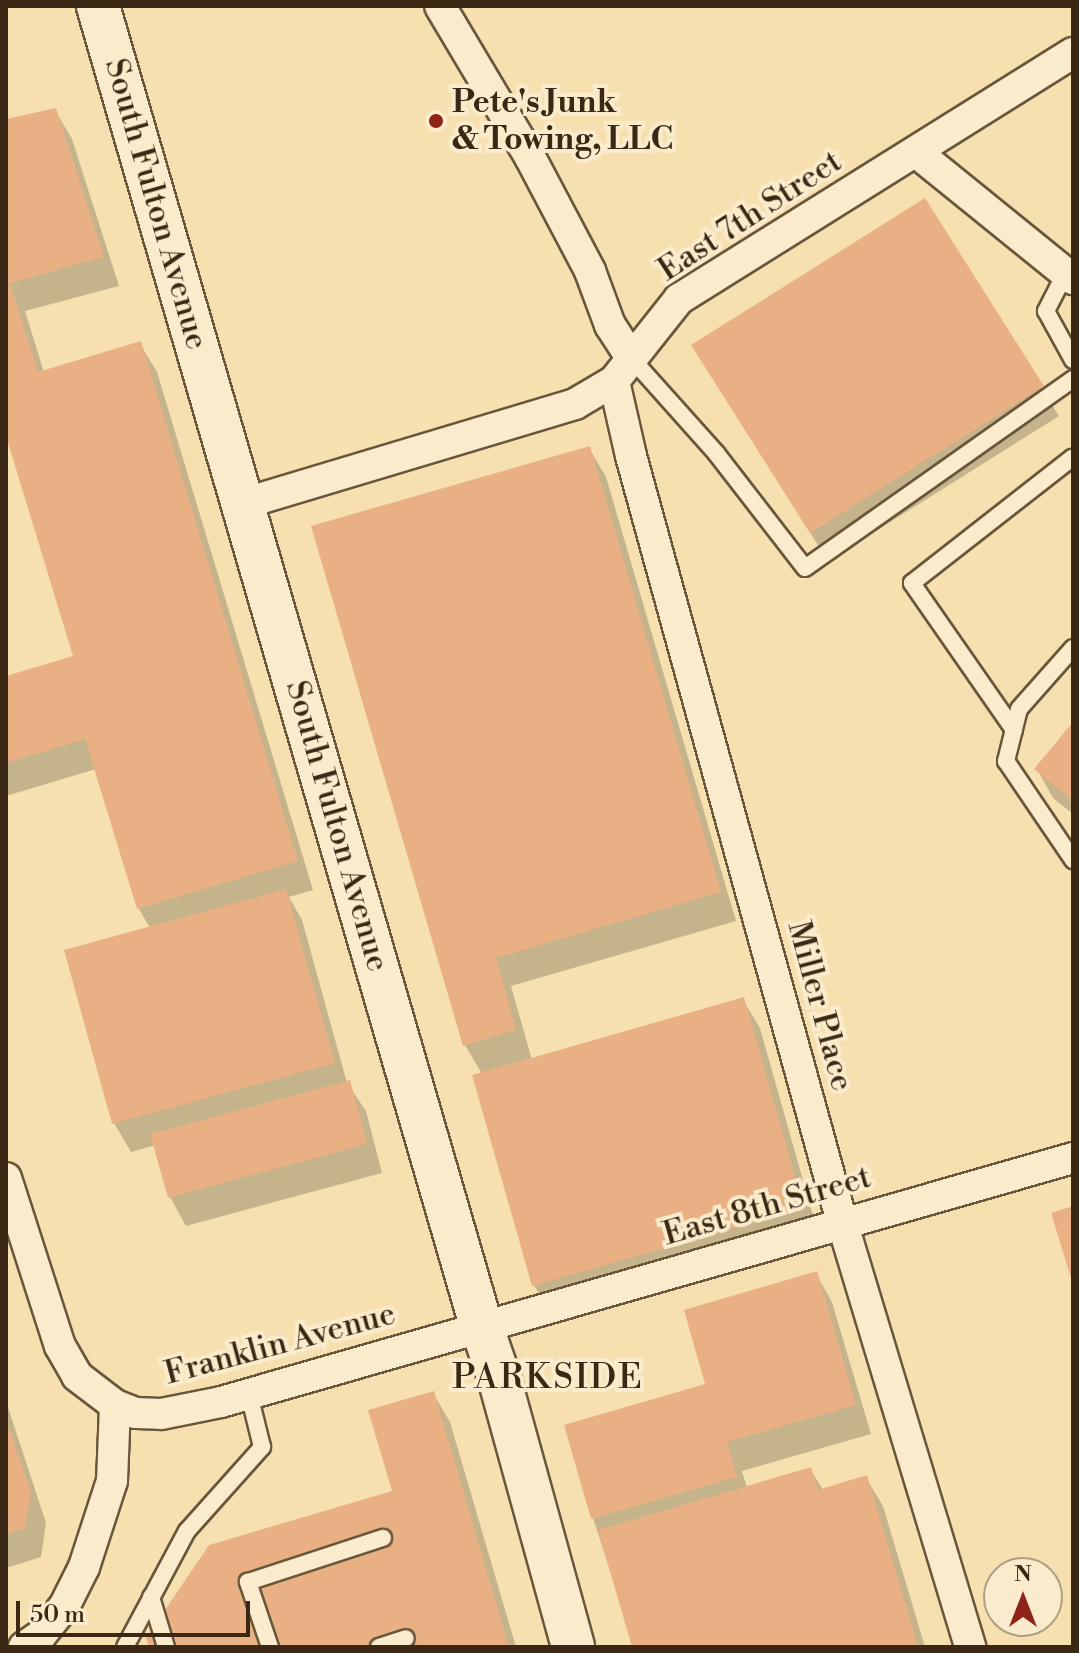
<!DOCTYPE html>
<style>
body{margin:0}
#map{position:relative;width:1079px;height:1653px;overflow:hidden;background:#f7e0b0;font-family:"Libre Bodoni",serif}
div>[style]{position:absolute}
.shadow>*{inset:0;background:#0003}
.building>*{inset:0;background:#e9b084}
.roads{filter:drop-shadow(2px 0 #69563b) drop-shadow(-2px 0 #69563b) drop-shadow(0 2px #69563b) drop-shadow(0 -2px #69563b)}
.lane>*{height:16px;margin:-8px;padding:0 8px;transform-origin:8px;border-radius:8px;background:#faebcc}
.street>*{height:30px;margin:-15px;padding:0 15px;transform-origin:15px;border-radius:15px;background:#faebcc}
.secondary>*{height:42px;margin:-21px;padding:0 21px;transform-origin:21px;border-radius:21px;background:#faebcc}
.dots>*{width:22px;height:22px;translate:-50% -50%;box-sizing:border-box;border:4px solid #faebcc;border-radius:50%}
span{translate:-50% -50%;white-space:nowrap;text-align:center;line-height:1.15;-webkit-text-stroke:8px #faebcc;paint-order:stroke}
.poi-label{font-size:32px;color:#3a2814;font-weight:700}
.left{translate:0 -50%;text-align:left}
.street-label{font-size:32px;color:#3a2814}
.neighbourhood-label{font-size:34px;color:#3a2814;letter-spacing:2px}
.frame{position:absolute;inset:0;border:8px solid #3a2814;pointer-events:none}
.north{position:absolute;left:983px;top:1557px;width:80px;height:80px;box-sizing:border-box;background:#faebcc;border:2px solid #ad9d82;border-radius:50%;rotate:0deg;font-size:22px;font-weight:700;line-height:32px;text-align:center;color:#3a2814}
.north::after{content:'';display:block;margin:auto;width:28px;height:36px;background:#8f2418;clip-path:polygon(50% 0,100% 100%,50% 72%,0 100%)}
.scale{position:absolute;left:16px;top:1601px;width:234px;height:36px;box-sizing:border-box;border:4px solid #3a2814;border-top:0;padding-left:10px;font-size:24px;line-height:28px;white-space:nowrap;color:#3a2814;-webkit-text-stroke:6px #faebcc;paint-order:stroke}
</style>
<div id="map">
<div class="shadow">
<div style="clip-path:polygon(55px 110px,72px 139px,119px 286px,25px 311px,44px 372px,140px 344px,157px 372px,313px 890px,289px 897px,302px 920px,347px 1083px,366px 1111px,382px 1173px,186px 1226px,170px 1197px,156px 1145px,131px 1152px,114px 1123px,66px 951px,150px 928px,139px 909px,96px 769px,6px 796px,6px 678px,75px 657px,6px 429px,6px 121px)"></div>
<div style="clip-path:polygon(924px 201px,1059px 416px,828px 561px,710px 374px)"></div>
<div style="clip-path:polygon(589px 448px,606px 477px,736px 921px,511px 986px,532px 1060px,743px 1000px,760px 1028px,819px 1237px,551px 1314px,534px 1285px,482px 1074px,465px 1045px)"></div>
<div style="clip-path:polygon(1073px 725px,1073px 814px,1053px 798px,1037px 769px)"></div>
<div style="clip-path:polygon(816px 1274px,832px 1302px,871px 1434px,742px 1471px,747px 1488px,810px 1469px,823px 1490px,866px 1478px,883px 1506px,925px 1647px,635px 1647px,593px 1518px,708px 1385px)"></div>
<div style="clip-path:polygon(433px 1393px,450px 1422px,516px 1647px,151px 1647px,395px 1492px)"></div>
<div style="clip-path:polygon(6px 1401px,46px 1523px,41px 1557px,6px 1568px)"></div>
</div>
<div class="building">
<div style="clip-path:polygon(56px 108px,104px 257px,10px 283px,38px 372px,141px 341px,298px 861px,137px 909px,85px 739px,6px 763px,6px 676px,73px 656px,6px 436px,6px 119px)"></div>
<div style="clip-path:polygon(925px 198px,1044px 386px,810px 533px,691px 345px)"></div>
<div style="clip-path:polygon(590px 446px,721px 892px,496px 958px,516px 1030px,463px 1046px,311px 526px)"></div>
<div style="clip-path:polygon(1073px 722px,1073px 801px,1034px 769px)"></div>
<div style="clip-path:polygon(286px 889px,335px 1063px,112px 1124px,64px 950px)"></div>
<div style="clip-path:polygon(744px 997px,804px 1208px,532px 1286px,472px 1075px)"></div>
<div style="clip-path:polygon(350px 1080px,367px 1144px,168px 1198px,150px 1134px)"></div>
<div style="clip-path:polygon(1073px 1206px,1073px 1281px,1072px 1281px,1051px 1213px)"></div>
<div style="clip-path:polygon(817px 1271px,856px 1405px,727px 1442px,737px 1477px,591px 1519px,564px 1425px,705px 1384px,684px 1310px)"></div>
<div style="clip-path:polygon(434px 1391px,509px 1647px,149px 1647px,146px 1638px,209px 1545px,392px 1491px,368px 1410px)"></div>
<div style="clip-path:polygon(6px 1419px,31px 1492px,25px 1528px,6px 1534px)"></div>
<div style="clip-path:polygon(811px 1467px,818px 1490px,867px 1475px,918px 1646px,632px 1647px,598px 1530px)"></div>
</div>
<div class="roads">
<div class="lane">
<div style="left:1066px;top:272px;width:44px;rotate:117.1deg"></div>
<div style="left:1046px;top:311px;width:56px;rotate:61.1deg"></div>
<div style="left:632px;top:359px;width:126px;rotate:48.2deg"></div>
<div style="left:716px;top:453px;width:145px;rotate:52.3deg"></div>
<div style="left:805px;top:568px;width:328px;rotate:-35.2deg"></div>
<div style="left:1073px;top:648px;width:81px;rotate:131.5deg"></div>
<div style="left:1019px;top:709px;width:54px;rotate:104deg"></div>
<div style="left:1006px;top:761px;width:120px;rotate:55.9deg"></div>
<div style="left:1014px;top:730px;width:179px;rotate:-124.8deg"></div>
<div style="left:912px;top:583px;width:204px;rotate:-38deg"></div>
<div style="left:151px;top:1597px;width:52px;rotate:73.3deg"></div>
<div style="left:125px;top:1647px;width:132px;rotate:-61.9deg"></div>
<div style="left:187px;top:1531px;width:113px;rotate:-48.2deg"></div>
<div style="left:262px;top:1447px;width:55px;rotate:-103.8deg"></div>
<div style="left:270px;top:1647px;width:69px;rotate:-108.7deg"></div>
<div style="left:248px;top:1582px;width:142px;rotate:-18.1deg"></div>
<div style="left:379px;top:1647px;width:28px;rotate:-18deg"></div>
</div>
<div class="street">
<div style="left:440px;top:6px;width:176px;rotate:59.2deg"></div>
<div style="left:530px;top:157px;width:129px;rotate:62.2deg"></div>
<div style="left:590px;top:271px;width:58px;rotate:69.7deg"></div>
<div style="left:610px;top:325px;width:40px;rotate:57.1deg"></div>
<div style="left:916px;top:152px;width:202px;rotate:39deg"></div>
<div style="left:614px;top:381px;width:77px;rotate:77.2deg"></div>
<div style="left:631px;top:456px;width:795px;rotate:74.6deg"></div>
<div style="left:842px;top:1222px;width:444px;rotate:73.2deg"></div>
<div style="left:245px;top:503px;width:345px;rotate:-16.7deg"></div>
<div style="left:575px;top:404px;width:45px;rotate:-30.5deg"></div>
<div style="left:614px;top:381px;width:105px;rotate:-51.6deg"></div>
<div style="left:679px;top:299px;width:464px;rotate:-32deg"></div>
<div style="left:6px;top:1178px;width:176px;rotate:72.2deg"></div>
<div style="left:60px;top:1346px;width:34px;rotate:60deg"></div>
<div style="left:77px;top:1376px;width:48px;rotate:37.3deg"></div>
<div style="left:115px;top:1405px;width:22px;rotate:21deg"></div>
<div style="left:136px;top:1413px;width:25px;rotate:2deg"></div>
<div style="left:161px;top:1414px;width:61px;rotate:-11.3deg"></div>
<div style="left:221px;top:1402px;width:886px;rotate:-15.98deg"></div>
<div style="left:24px;top:1647px;width:21px;rotate:-35deg"></div>
<div style="left:41px;top:1635px;width:36px;rotate:-51deg"></div>
<div style="left:64px;top:1607px;width:45px;rotate:-63.4deg"></div>
<div style="left:84px;top:1567px;width:90px;rotate:-72deg"></div>
<div style="left:112px;top:1481px;width:76px;rotate:-87.7deg"></div>
</div>
<div class="secondary">
<div style="left:98px;top:6px;width:1373px;rotate:73.81deg"></div>
<div style="left:481px;top:1325px;width:52px;rotate:70.9deg"></div>
<div style="left:498px;top:1374px;width:283px;rotate:74.6deg"></div>
</div>
</div>
<div class="dots">
<div style="left:436px;top:121px;background:#8f2418"></div>
</div>
<div class="poi-label">
<span class="left" style="left:452px;top:121px">Pete's Junk<br>&amp; Towing, LLC</span>
</div>
<div class="street-label">
<span style="left:156px;top:204px;rotate:74deg">South Fulton Avenue</span>
<span style="left:750px;top:216px;rotate:-33deg">East 7th Street</span>
<span style="left:337px;top:826px;rotate:74deg">South Fulton Avenue</span>
<span style="left:820px;top:1006px;rotate:75deg">Miller Place</span>
<span style="left:767px;top:1206px;rotate:-16deg">East 8th Street</span>
<span style="left:280px;top:1344px;rotate:-15deg">Franklin Avenue</span>
</div>
<div class="neighbourhood-label">
<span style="left:548px;top:1379px">PARKSIDE</span>
</div>
<div class="frame"></div>
<div class="north">N</div>
<div class="scale">50 m</div>
</div>
